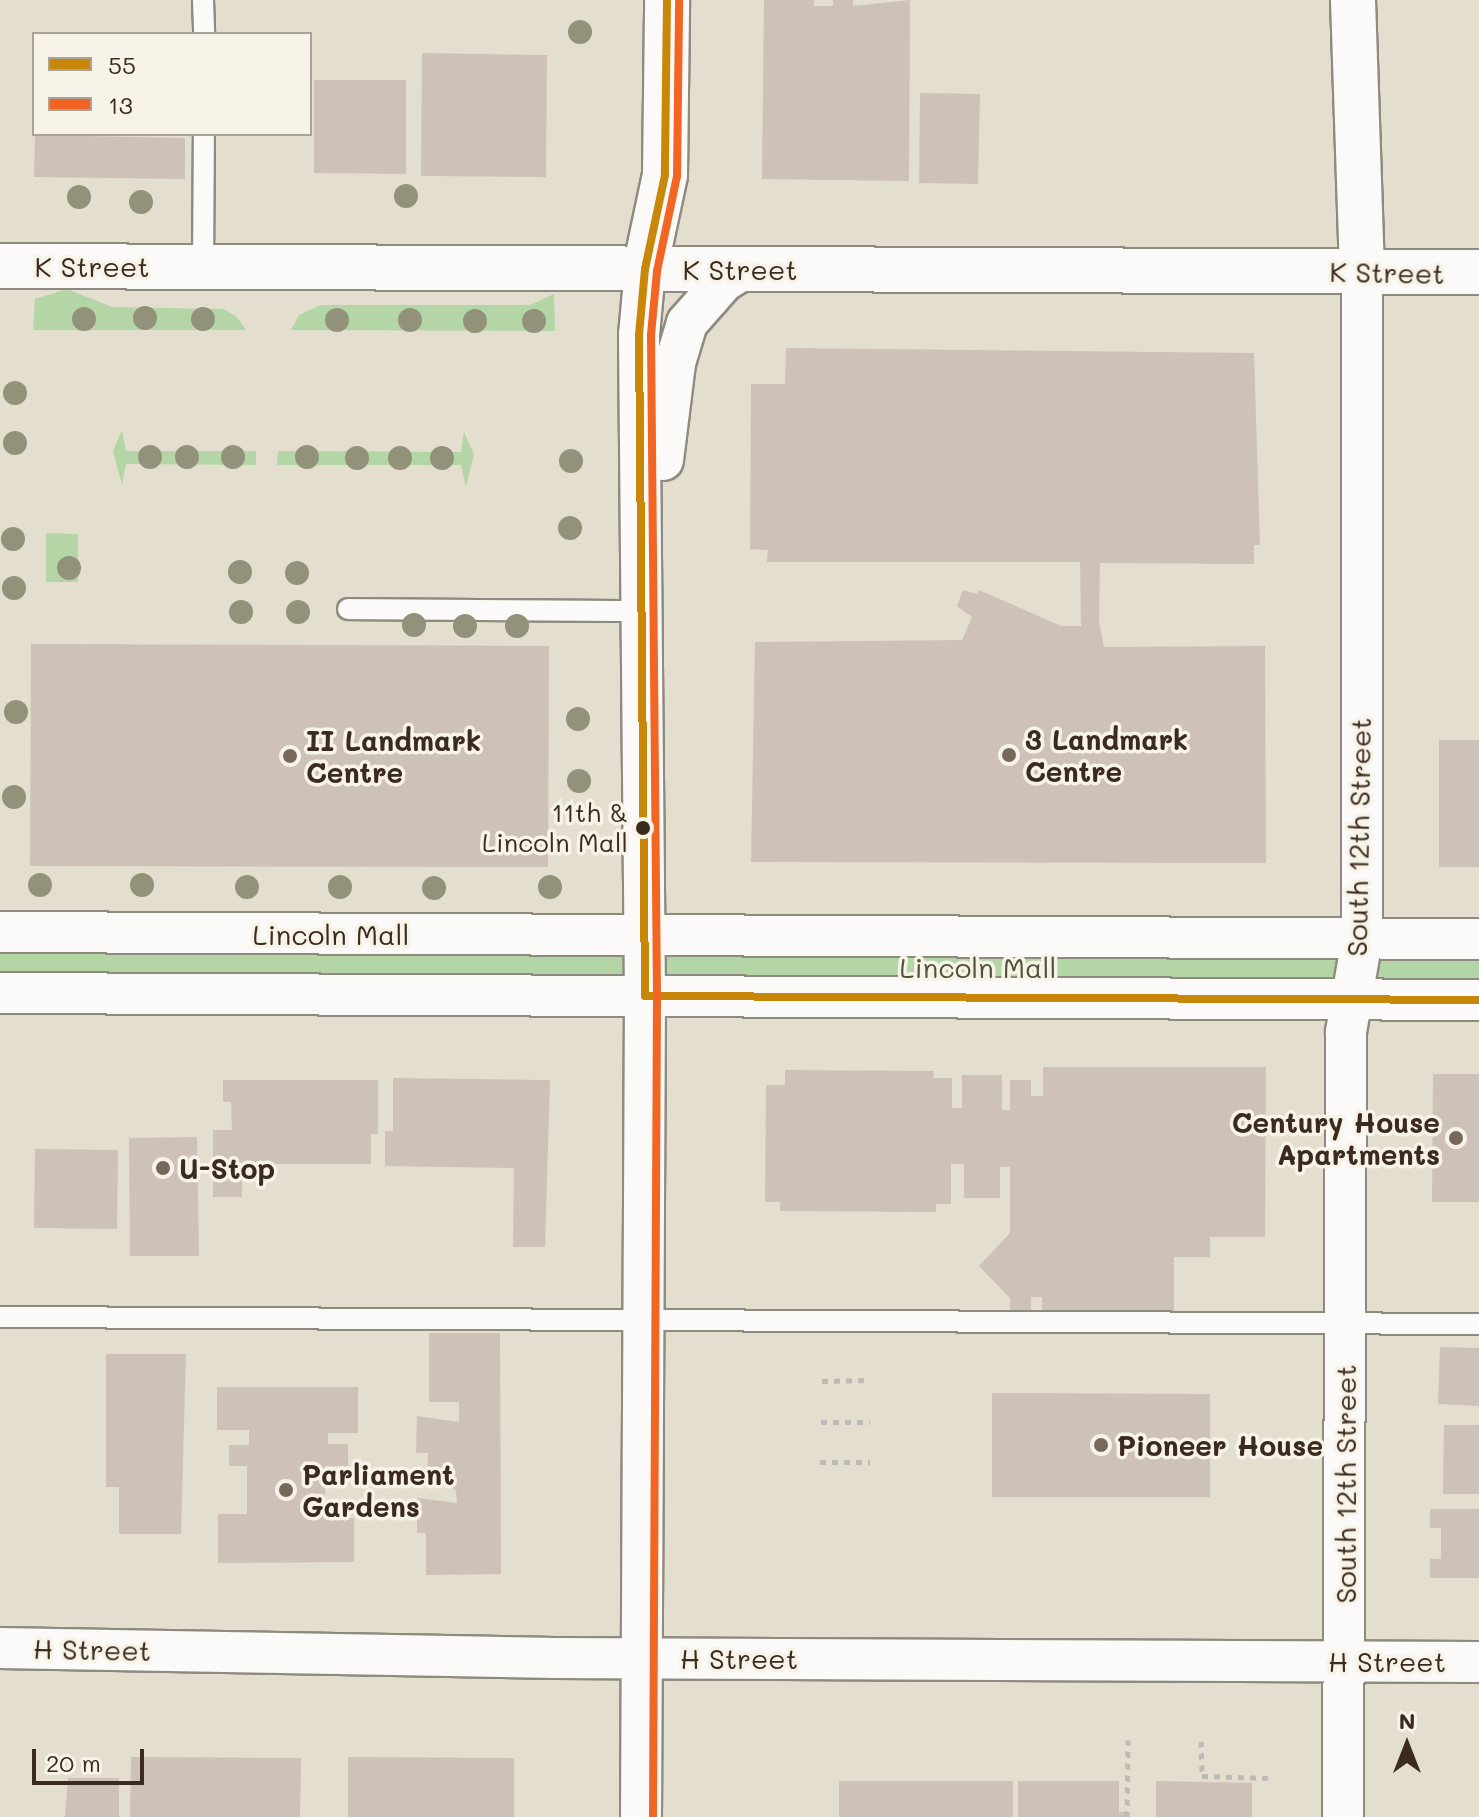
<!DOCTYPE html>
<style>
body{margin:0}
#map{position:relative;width:1479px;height:1817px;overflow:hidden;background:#e3decd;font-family:Mali,sans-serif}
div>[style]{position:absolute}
.green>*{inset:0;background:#b4d6a7}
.building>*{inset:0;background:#cec2b8}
.path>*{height:5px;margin-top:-2.5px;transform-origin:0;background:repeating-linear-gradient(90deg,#bebbb7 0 6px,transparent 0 12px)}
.roads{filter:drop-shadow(2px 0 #8f8a80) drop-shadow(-2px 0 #8f8a80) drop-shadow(0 2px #8f8a80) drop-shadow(0 -2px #8f8a80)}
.lane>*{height:20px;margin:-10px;padding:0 10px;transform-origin:10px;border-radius:10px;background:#fbfaf8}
.street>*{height:40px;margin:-20px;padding:0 20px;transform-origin:20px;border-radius:20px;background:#fbfaf8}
.secondary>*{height:44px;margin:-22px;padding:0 22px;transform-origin:22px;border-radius:22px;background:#fbfaf8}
.primary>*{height:44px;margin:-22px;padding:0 22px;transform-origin:22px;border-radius:22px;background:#fbfaf8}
.bus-1>*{height:8px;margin:-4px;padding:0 4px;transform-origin:4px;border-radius:4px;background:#c88708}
.bus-2>*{height:8px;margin:-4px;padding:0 4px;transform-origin:4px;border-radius:4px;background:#f26522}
.trees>*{width:24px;height:24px;margin:-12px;border-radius:50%;background:#92927b}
.dots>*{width:22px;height:22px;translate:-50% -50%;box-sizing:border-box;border:4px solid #f7f3e8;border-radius:50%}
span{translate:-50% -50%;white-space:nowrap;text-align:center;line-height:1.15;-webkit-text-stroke:7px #f7f3e8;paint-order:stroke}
.bus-label{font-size:26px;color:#3b2a1e}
.right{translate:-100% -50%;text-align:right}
.street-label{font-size:28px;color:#3b2a1e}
.poi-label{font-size:28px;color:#3b2a1e;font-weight:700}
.left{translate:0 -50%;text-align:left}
.park-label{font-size:28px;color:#505338}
.legend{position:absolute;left:32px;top:32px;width:280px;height:104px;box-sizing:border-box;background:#f7f3e8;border:2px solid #aca397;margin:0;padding:10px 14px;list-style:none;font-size:24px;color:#3b2a1e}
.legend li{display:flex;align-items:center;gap:16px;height:40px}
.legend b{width:40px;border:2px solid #aca397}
.north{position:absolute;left:1367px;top:1705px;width:80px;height:80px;-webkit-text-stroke:6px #f7f3e8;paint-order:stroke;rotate:0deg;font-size:22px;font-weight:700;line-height:32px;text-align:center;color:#3b2a1e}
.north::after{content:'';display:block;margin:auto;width:28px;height:36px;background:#3b2a1e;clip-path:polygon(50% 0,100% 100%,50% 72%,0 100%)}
.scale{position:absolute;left:32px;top:1749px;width:112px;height:36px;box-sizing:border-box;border:4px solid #3b2a1e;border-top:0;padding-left:10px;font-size:24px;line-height:28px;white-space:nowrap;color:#3b2a1e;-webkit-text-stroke:6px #f7f3e8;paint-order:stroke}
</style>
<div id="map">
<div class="green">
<div style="clip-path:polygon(67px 289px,112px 307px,223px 309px,236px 316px,246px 330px,33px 330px,35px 299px)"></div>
<div style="clip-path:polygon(554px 294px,555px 331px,291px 330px,299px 315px,321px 305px,530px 305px)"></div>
<div style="clip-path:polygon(122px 430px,126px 451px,256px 451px,256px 465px,126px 464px,122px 485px,113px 451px)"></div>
<div style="clip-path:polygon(464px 432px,474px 454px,466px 487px,461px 465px,277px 465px,278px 451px,461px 452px)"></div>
<div style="clip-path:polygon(46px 533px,78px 534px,78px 582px,46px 582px)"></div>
<div style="clip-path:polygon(0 932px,1479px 939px,1479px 1000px,0 993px)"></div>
</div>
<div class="building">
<div style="clip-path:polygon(764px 0,814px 0,814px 6px,833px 6px,833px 0,853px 0,853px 6px,910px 0,909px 181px,762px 179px)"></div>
<div style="clip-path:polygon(422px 53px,547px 55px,546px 177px,421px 176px)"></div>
<div style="clip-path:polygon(314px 80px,406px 80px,406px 174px,314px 173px)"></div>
<div style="clip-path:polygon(920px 93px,980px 94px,978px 184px,919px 183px)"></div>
<div style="clip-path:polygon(35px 135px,185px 138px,185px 179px,34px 177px)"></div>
<div style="clip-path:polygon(786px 348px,1254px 353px,1260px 545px,1254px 545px,1254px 564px,1100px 563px,1099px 622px,1104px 647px,1265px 646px,1266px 863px,751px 862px,755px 642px,962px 640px,972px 617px,957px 606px,963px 590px,977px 594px,979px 590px,1061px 626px,1081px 626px,1080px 562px,767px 562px,768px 550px,750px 549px,751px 384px,785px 384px)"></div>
<div style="clip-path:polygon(31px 644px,549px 646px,548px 867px,30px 866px)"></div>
<div style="clip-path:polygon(1439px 740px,1479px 740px,1479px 867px,1439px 867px)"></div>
<div style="clip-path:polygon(1043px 1067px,1266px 1067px,1265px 1237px,1210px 1237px,1210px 1257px,1174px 1257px,1174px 1313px,1042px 1312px,1042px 1297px,1031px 1297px,1031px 1312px,1010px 1312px,1010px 1298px,979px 1266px,1010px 1233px,1010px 1167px,1000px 1167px,1000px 1198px,964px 1198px,964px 1164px,951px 1164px,951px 1204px,936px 1204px,936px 1212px,780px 1211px,780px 1202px,765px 1202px,766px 1085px,785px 1085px,785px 1070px,934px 1071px,933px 1078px,952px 1078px,952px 1108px,962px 1108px,962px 1075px,1002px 1075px,1002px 1110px,1010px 1110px,1010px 1080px,1031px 1080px,1031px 1096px,1043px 1096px)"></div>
<div style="clip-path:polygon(1433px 1074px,1479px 1074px,1479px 1202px,1432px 1202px)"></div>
<div style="clip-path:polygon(393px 1078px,550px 1080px,545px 1247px,513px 1247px,514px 1168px,385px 1166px,385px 1131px,393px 1131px)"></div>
<div style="clip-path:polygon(223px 1080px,378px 1080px,378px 1134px,371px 1134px,371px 1164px,242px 1164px,242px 1197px,213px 1197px,213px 1130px,232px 1130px,231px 1102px,223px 1102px)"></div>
<div style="clip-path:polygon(197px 1137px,199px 1256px,130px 1256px,129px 1138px)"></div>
<div style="clip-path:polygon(35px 1149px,118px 1150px,117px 1229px,34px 1228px)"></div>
<div style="clip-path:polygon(429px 1333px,500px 1333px,501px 1574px,426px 1575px,426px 1533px,417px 1533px,417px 1498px,457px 1503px,456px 1491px,450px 1485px,427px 1485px,428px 1453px,416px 1453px,417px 1416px,459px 1422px,459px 1402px,429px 1402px)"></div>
<div style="clip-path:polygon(1440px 1347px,1479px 1348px,1479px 1406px,1438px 1404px)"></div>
<div style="clip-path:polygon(106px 1354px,186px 1354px,181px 1534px,119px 1534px,119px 1487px,106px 1487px)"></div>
<div style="clip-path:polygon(217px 1387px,358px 1387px,358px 1433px,328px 1433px,328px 1444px,348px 1444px,348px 1466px,325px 1466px,325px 1518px,354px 1518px,354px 1562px,218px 1563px,218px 1514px,247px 1514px,247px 1466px,229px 1466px,229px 1445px,249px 1445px,249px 1430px,217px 1430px)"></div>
<div style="clip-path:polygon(992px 1393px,1210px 1394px,1210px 1497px,992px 1497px)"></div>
<div style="clip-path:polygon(1444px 1425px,1479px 1425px,1479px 1494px,1443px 1494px)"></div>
<div style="clip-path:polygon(1430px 1509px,1479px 1509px,1479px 1578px,1430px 1578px,1430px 1559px,1441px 1559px,1441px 1528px,1430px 1528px)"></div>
<div style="clip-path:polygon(131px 1757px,301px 1758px,300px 1817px,130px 1817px)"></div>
<div style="clip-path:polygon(348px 1757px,514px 1758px,514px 1817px,348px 1817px)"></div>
<div style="clip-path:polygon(68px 1778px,119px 1778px,119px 1817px,65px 1817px)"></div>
<div style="clip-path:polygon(839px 1781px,1013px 1781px,1013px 1817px,839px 1817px)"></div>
<div style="clip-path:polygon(1018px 1781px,1119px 1781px,1119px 1812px,1128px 1812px,1128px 1817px,1018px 1817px)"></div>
<div style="clip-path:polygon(1156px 1781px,1252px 1783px,1252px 1817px,1156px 1817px)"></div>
</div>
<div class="path">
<div style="left:822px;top:1381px;width:48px;rotate:-1.2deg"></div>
<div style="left:821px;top:1422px;width:49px"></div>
<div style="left:820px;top:1462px;width:50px"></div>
<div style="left:1201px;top:1741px;width:35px;rotate:88deg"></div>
<div style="left:1202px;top:1776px;width:71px;rotate:1.6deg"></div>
<div style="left:1127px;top:1817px;width:77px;rotate:-89.3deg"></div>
</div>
<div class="roads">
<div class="lane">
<div style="left:203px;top:0;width:34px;rotate:88deg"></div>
<div style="left:203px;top:267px;width:133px;rotate:-89.6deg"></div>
<div style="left:348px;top:609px;width:296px;rotate:0.4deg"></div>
<div style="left:0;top:1317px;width:1479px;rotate:0.27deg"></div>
</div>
<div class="street">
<div style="left:663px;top:460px;width:98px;rotate:-82.9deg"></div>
<div style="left:675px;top:363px;width:42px;rotate:-73.3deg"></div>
<div style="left:687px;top:323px;width:56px;rotate:-48.6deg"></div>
<div style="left:724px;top:281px;width:23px;rotate:-31deg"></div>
<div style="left:0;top:932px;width:1479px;rotate:0.27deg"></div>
<div style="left:0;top:993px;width:1479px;rotate:0.27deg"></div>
<div style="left:0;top:1648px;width:555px;rotate:1.03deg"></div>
<div style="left:555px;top:1658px;width:924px;rotate:0.25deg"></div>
<div style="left:641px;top:1817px;width:821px;rotate:-89.72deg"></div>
<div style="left:645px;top:996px;width:661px;rotate:-90.52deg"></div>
<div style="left:639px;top:335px;width:66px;rotate:-84.8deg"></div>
<div style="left:1343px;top:1817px;width:785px;rotate:-89.78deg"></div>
<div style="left:1346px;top:1032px;width:94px;rotate:-80.2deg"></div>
<div style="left:1362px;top:939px;width:667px;rotate:-90deg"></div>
</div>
<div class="secondary">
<div style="left:1353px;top:0;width:272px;rotate:88.1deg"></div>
<div style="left:645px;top:269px;width:96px;rotate:-78deg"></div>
<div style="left:665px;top:175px;width:175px;rotate:-89.3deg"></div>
</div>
<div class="primary">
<div style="left:0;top:266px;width:1479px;rotate:0.23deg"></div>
</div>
</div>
<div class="bus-1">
<div style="left:667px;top:0;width:175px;rotate:90.7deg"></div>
<div style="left:665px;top:175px;width:96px;rotate:102deg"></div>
<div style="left:645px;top:269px;width:66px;rotate:95.2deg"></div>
<div style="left:639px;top:335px;width:661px;rotate:89.48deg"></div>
<div style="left:645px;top:996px;width:834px;rotate:0.27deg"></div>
</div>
<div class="bus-2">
<div style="left:653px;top:1817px;width:821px;rotate:-89.72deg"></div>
<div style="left:657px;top:996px;width:661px;rotate:-90.52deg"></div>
<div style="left:651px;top:335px;width:64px;rotate:-84.6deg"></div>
<div style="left:657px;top:271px;width:97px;rotate:-78.1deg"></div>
<div style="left:677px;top:176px;width:176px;rotate:-89.3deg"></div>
</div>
<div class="trees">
<div style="left:580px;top:32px"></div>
<div style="left:406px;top:196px"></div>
<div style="left:79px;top:197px"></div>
<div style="left:141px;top:202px"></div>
<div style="left:145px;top:318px"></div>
<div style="left:84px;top:319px"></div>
<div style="left:203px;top:319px"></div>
<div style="left:337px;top:320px"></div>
<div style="left:410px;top:320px"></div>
<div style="left:475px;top:321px"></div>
<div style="left:534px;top:321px"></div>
<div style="left:15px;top:393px"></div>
<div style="left:15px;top:443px"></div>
<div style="left:150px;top:457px"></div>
<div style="left:187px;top:457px"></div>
<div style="left:233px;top:457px"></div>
<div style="left:307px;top:457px"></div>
<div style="left:357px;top:458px"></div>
<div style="left:400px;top:458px"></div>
<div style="left:442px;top:458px"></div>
<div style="left:571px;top:461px"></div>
<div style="left:570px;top:528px"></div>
<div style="left:13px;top:539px"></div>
<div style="left:69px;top:568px"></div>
<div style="left:240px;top:572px"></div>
<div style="left:297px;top:573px"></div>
<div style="left:14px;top:588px"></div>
<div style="left:241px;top:612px"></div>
<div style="left:298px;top:612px"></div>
<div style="left:414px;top:625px"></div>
<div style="left:465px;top:626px"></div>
<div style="left:517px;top:626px"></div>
<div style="left:16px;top:712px"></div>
<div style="left:578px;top:719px"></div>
<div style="left:579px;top:781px"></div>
<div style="left:14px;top:797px"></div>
<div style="left:40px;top:885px"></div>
<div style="left:142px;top:885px"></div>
<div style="left:247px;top:887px"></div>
<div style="left:340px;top:887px"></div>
<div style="left:550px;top:887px"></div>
<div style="left:434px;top:888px"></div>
</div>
<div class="dots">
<div style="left:1009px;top:755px;background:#76695b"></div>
<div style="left:290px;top:756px;background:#76695b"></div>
<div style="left:643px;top:828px;background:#3b2a1e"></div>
<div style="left:1456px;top:1138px;background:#76695b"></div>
<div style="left:163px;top:1168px;background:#76695b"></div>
<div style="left:1101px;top:1445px;background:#76695b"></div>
<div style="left:286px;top:1490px;background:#76695b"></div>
</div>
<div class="bus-label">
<span class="right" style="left:628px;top:828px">11th &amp;<br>Lincoln Mall</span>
</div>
<div class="street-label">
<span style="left:92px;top:266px">K Street</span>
<span style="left:740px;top:269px">K Street</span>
<span style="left:1387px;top:272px;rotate:1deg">K Street</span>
<span style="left:1358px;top:837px;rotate:-89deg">South 12th Street</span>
<span style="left:331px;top:934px">Lincoln Mall</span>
<span style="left:1345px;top:1484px;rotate:-90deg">South 12th Street</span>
<span style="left:92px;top:1649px;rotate:1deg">H Street</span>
<span style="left:739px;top:1658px">H Street</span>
<span style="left:1387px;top:1661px">H Street</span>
</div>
<div class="poi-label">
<span class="left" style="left:1025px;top:755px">3 Landmark<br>Centre</span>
<span class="left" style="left:306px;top:756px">II Landmark<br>Centre</span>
<span class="right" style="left:1440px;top:1138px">Century House<br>Apartments</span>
<span class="left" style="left:179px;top:1168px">U-Stop</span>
<span class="left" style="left:1117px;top:1445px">Pioneer House</span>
<span class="left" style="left:302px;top:1490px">Parliament<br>Gardens</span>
</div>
<div class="park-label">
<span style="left:978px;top:967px">Lincoln Mall</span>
</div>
<ul class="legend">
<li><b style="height:10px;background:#c88708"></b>55</li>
<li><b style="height:10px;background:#f26522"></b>13</li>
</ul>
<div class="north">N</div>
<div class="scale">20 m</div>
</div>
